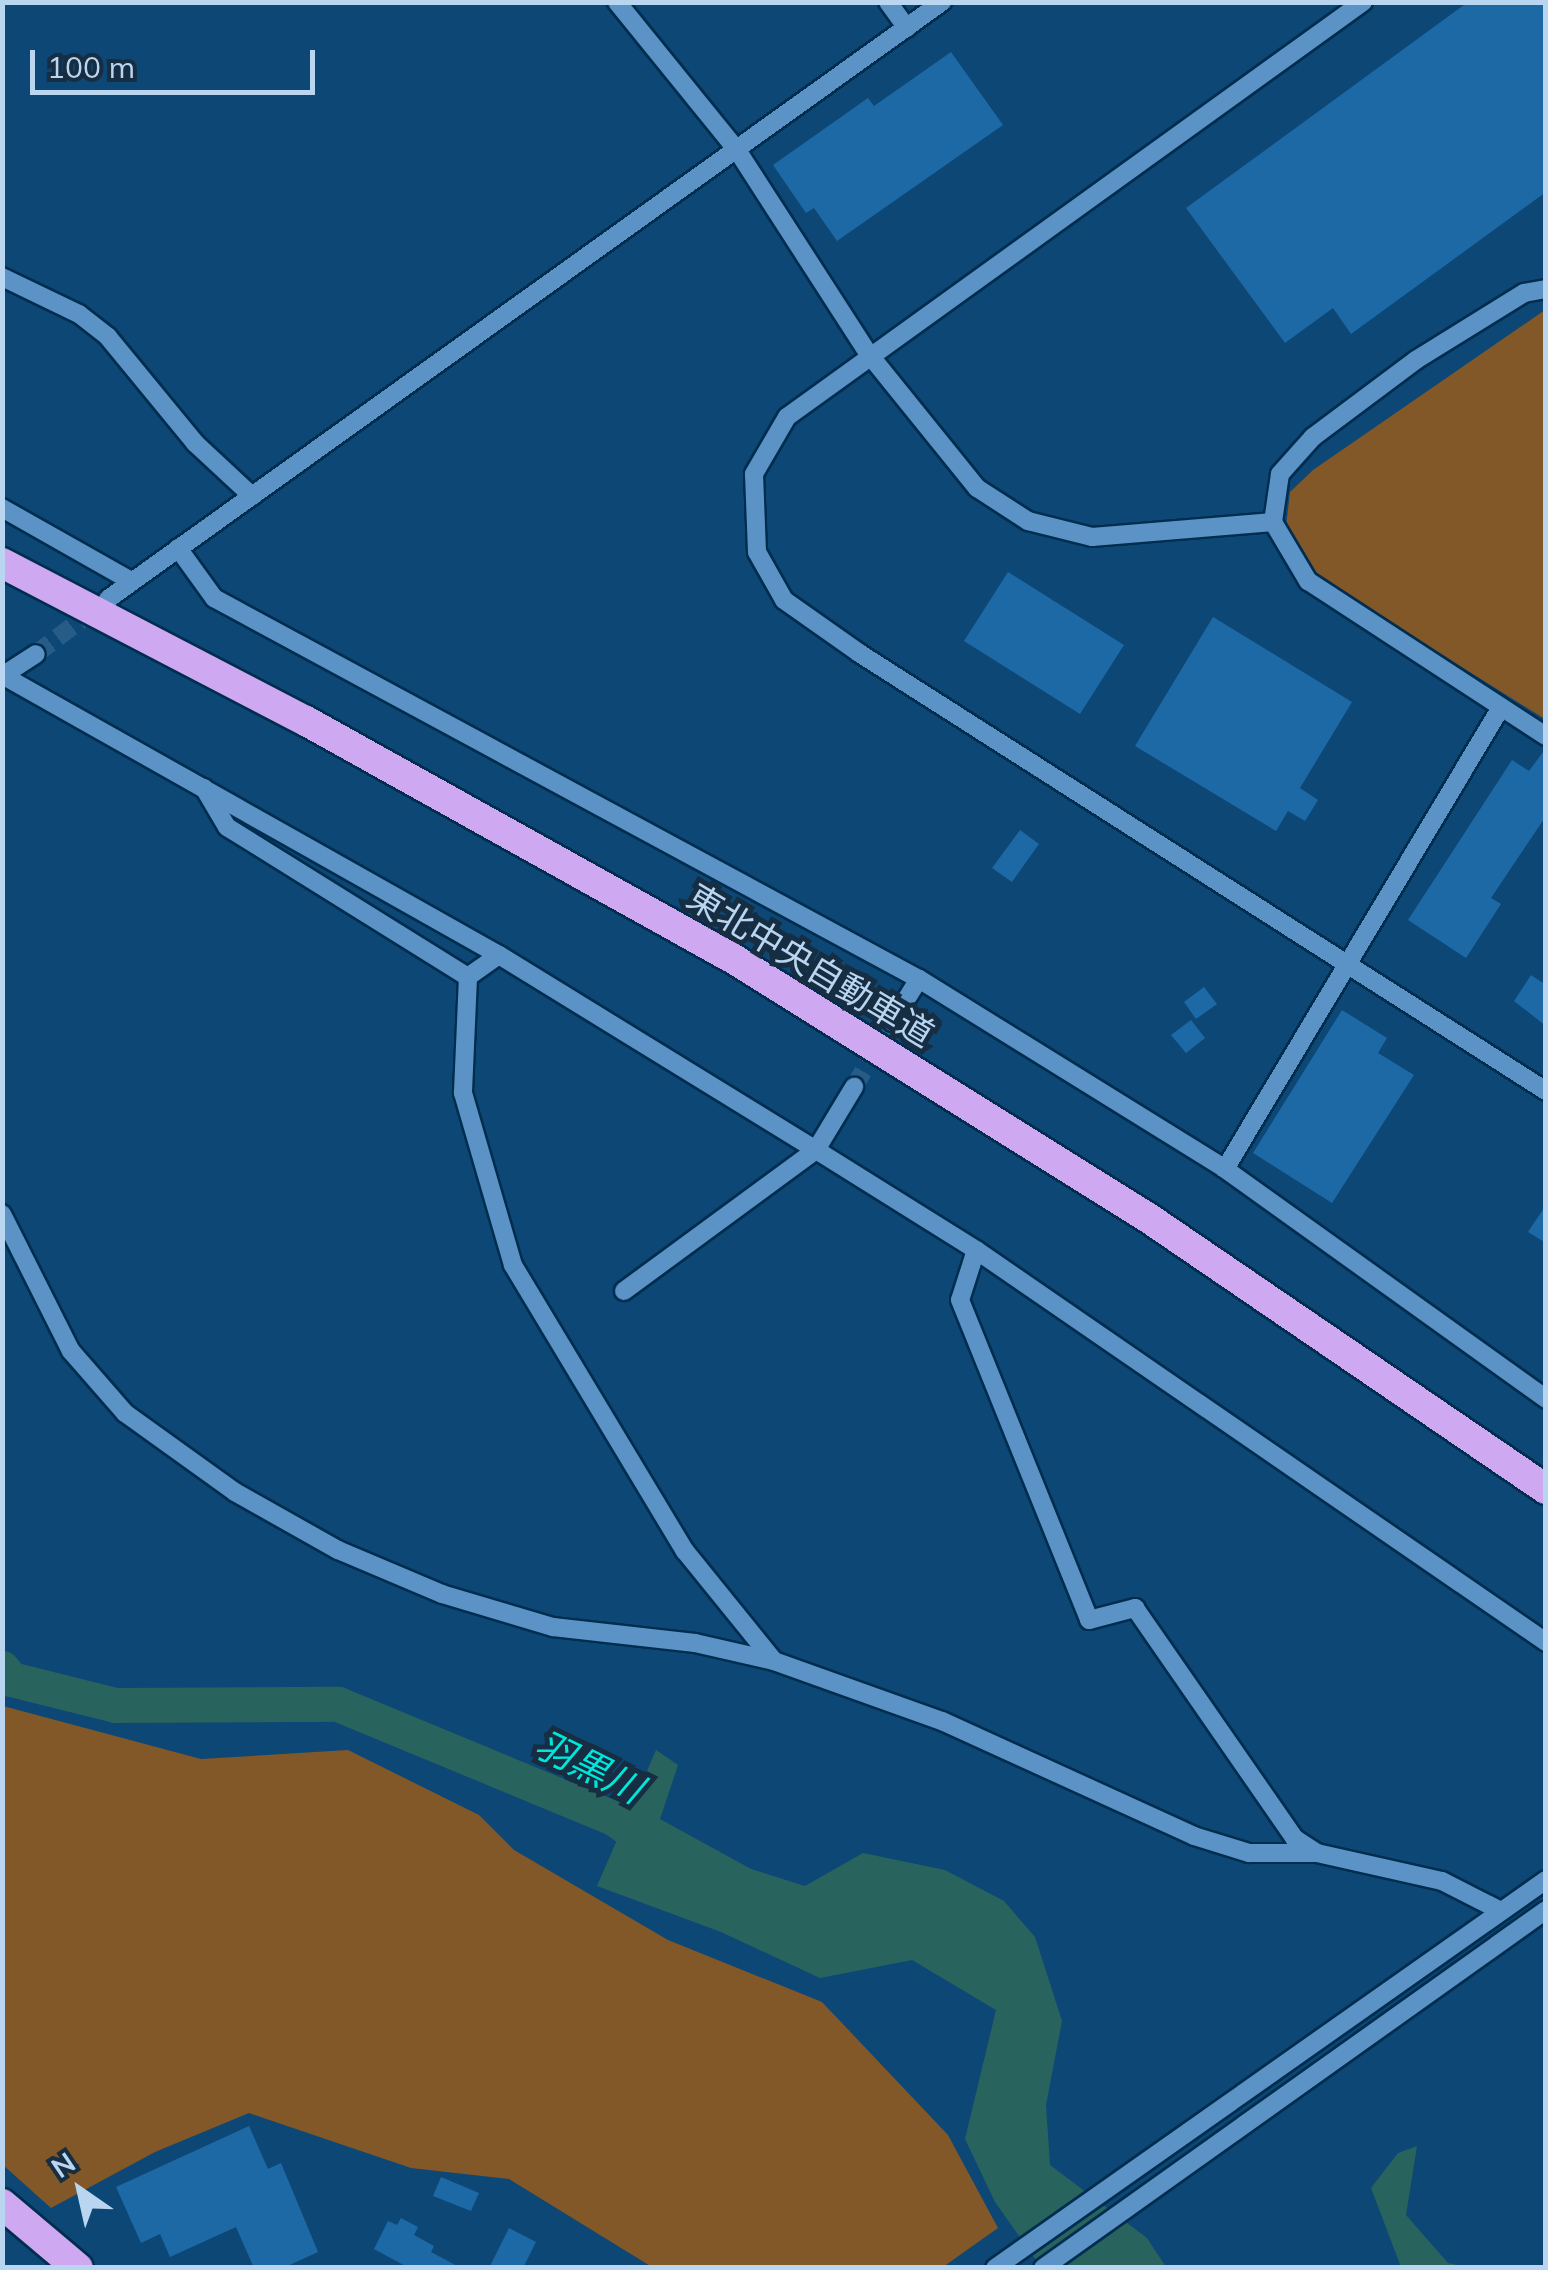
<!DOCTYPE html>
<meta charset="utf-8">
<style>
body{margin:0}
#map{position:relative;width:1548px;height:2270px;overflow:hidden;background:#0d4775;font-family:Mulish,"Noto Sans JP",sans-serif}
div>[style]{position:absolute}
.green>*{inset:0;background:#825828}
.water>*{inset:0;background:#29635e}
.river>*{height:35px;margin:-17.5px;padding:0 17.5px;transform-origin:17.5px;border-radius:17.5px;background:#29635e}
.building>*{inset:0;background:#1d69a6}
.minor-tunnel>*{height:18px;margin-top:-9px;transform-origin:0;background:repeating-linear-gradient(90deg,#275c87 0 18px,transparent 0 27px)}
.roads{filter:drop-shadow(2px 0 #012d4f) drop-shadow(-2px 0 #012d4f) drop-shadow(0 2px #012d4f) drop-shadow(0 -2px #012d4f)}
.minor>*{height:18px;margin:-9px;padding:0 9px;transform-origin:9px;border-radius:9px;background:#5c93c6}
.highway>*{height:30px;margin:-15px;padding:0 15px;transform-origin:15px;border-radius:15px;background:#cea8f0}
span{translate:-50% -50%;white-space:nowrap;text-align:center;line-height:1.15;-webkit-text-stroke:10px #162d42;paint-order:stroke}
.street-label{font-size:35px;color:#b9d5f0}
.water-label{font-size:38px;color:#00e6da;font-style:italic}
.frame{position:absolute;inset:0;border:5px solid #b9d5f0;pointer-events:none}
.north{position:absolute;left:30px;top:2140px;width:100px;height:100px;-webkit-text-stroke:8px #162d42;paint-order:stroke;rotate:326deg;font-size:28px;font-weight:700;line-height:40px;text-align:center;color:#b9d5f0}
.north::after{content:'';display:block;margin:auto;width:35px;height:45px;background:#b9d5f0;clip-path:polygon(50% 0,100% 100%,50% 72%,0 100%)}
.scale{position:absolute;left:30px;top:50px;width:285px;height:45px;box-sizing:border-box;border:5px solid #b9d5f0;border-top:0;padding-left:12px;font-size:30px;line-height:35px;white-space:nowrap;color:#b9d5f0;-webkit-text-stroke:8px #162d42;paint-order:stroke}
</style>
<div id="map">
<div class="green">
<div style="clip-path:polygon(1545px 310px,1545px 719px,1316px 576px,1286px 527px,1290px 492px,1313px 470px)"></div>
<div style="clip-path:polygon(3px 1706px,201px 1759px,348px 1750px,479px 1815px,514px 1850px,668px 1940px,822px 2002px,948px 2135px,998px 2228px,943px 2267px,652px 2267px,509px 2179px,411px 2168px,249px 2113px,155px 2152px,51px 2208px,3px 2165px)"></div>
</div>
<div class="water">
<div style="clip-path:polygon(656px 1750px,678px 1765px,660px 1819px,751px 1869px,805px 1886px,863px 1853px,945px 1870px,1004px 1901px,1035px 1937px,1062px 2021px,1046px 2105px,1050px 2165px,1147px 2238px,1166px 2267px,1041px 2267px,995px 2202px,965px 2139px,996px 2010px,912px 1960px,820px 1978px,721px 1932px,597px 1886px)"></div>
<div style="clip-path:polygon(1417px 2146px,1406px 2215px,1448px 2263px,1466px 2267px,1401px 2267px,1371px 2188px,1398px 2153px)"></div>
</div>
<div class="river">
<div style="left:2px;top:1668px;width:14px;rotate:51deg"></div>
<div style="left:11px;top:1679px;width:107px;rotate:14deg"></div>
<div style="left:115px;top:1705px;width:223px;rotate:-0.3deg"></div>
<div style="left:338px;top:1704px;width:300px;rotate:22.5deg"></div>
<div style="left:615px;top:1819px;width:27px;rotate:36deg"></div>
<div style="left:637px;top:1835px;width:30px;rotate:63deg"></div>
</div>
<div class="building">
<div style="clip-path:polygon(1468px 2px,1546px 2px,1546px 192px,1351px 334px,1333px 308px,1285px 343px,1186px 208px)"></div>
<div style="clip-path:polygon(951px 52px,1003px 125px,837px 241px,814px 208px,806px 213px,773px 165px,868px 98px,874px 106px)"></div>
<div style="clip-path:polygon(1008px 572px,1124px 645px,1080px 714px,964px 641px)"></div>
<div style="clip-path:polygon(1213px 617px,1352px 702px,1300px 788px,1318px 800px,1305px 821px,1288px 811px,1276px 831px,1135px 746px)"></div>
<div style="clip-path:polygon(1546px 748px,1546px 816px,1491px 898px,1501px 904px,1466px 958px,1408px 920px,1512px 760px,1529px 771px)"></div>
<div style="clip-path:polygon(1020px 830px,1039px 844px,1012px 882px,992px 868px)"></div>
<div style="clip-path:polygon(1531px 975px,1546px 985px,1546px 1026px,1514px 1001px)"></div>
<div style="clip-path:polygon(1204px 987px,1217px 1004px,1196px 1019px,1184px 1002px)"></div>
<div style="clip-path:polygon(1342px 1010px,1387px 1038px,1378px 1053px,1414px 1075px,1332px 1203px,1253px 1153px)"></div>
<div style="clip-path:polygon(1191px 1020px,1205px 1038px,1186px 1053px,1171px 1035px)"></div>
<div style="clip-path:polygon(1546px 1205px,1546px 1243px,1528px 1232px)"></div>
<div style="clip-path:polygon(249px 2126px,268px 2169px,281px 2163px,318px 2252px,283px 2268px,254px 2268px,236px 2227px,170px 2257px,160px 2234px,141px 2243px,116px 2187px)"></div>
<div style="clip-path:polygon(441px 2177px,479px 2193px,471px 2211px,433px 2196px)"></div>
<div style="clip-path:polygon(401px 2218px,418px 2227px,414px 2235px,434px 2246px,431px 2252px,461px 2268px,409px 2268px,374px 2249px,388px 2221px,397px 2225px)"></div>
<div style="clip-path:polygon(509px 2228px,536px 2242px,523px 2268px,489px 2268px)"></div>
</div>
<div class="minor-tunnel">
<div style="left:36px;top:654px;width:79px;rotate:-37.3deg"></div>
<div style="left:854px;top:1087px;width:75px;rotate:-59.7deg"></div>
</div>
<div class="roads">
<div class="minor">
<div style="left:617px;top:2px;width:191px;rotate:51deg"></div>
<div style="left:737px;top:150px;width:242px;rotate:57.2deg"></div>
<div style="left:868px;top:353px;width:174px;rotate:51.1deg"></div>
<div style="left:977px;top:488px;width:61px;rotate:32.9deg"></div>
<div style="left:1028px;top:521px;width:66px;rotate:14deg"></div>
<div style="left:1092px;top:537px;width:182px;rotate:-4.7deg"></div>
<div style="left:888px;top:2px;width:32px;rotate:54deg"></div>
<div style="left:1363px;top:2px;width:710px;rotate:144.23deg"></div>
<div style="left:787px;top:417px;width:66px;rotate:120.1deg"></div>
<div style="left:754px;top:474px;width:78px;rotate:87.8deg"></div>
<div style="left:757px;top:552px;width:55px;rotate:60.6deg"></div>
<div style="left:784px;top:600px;width:92px;rotate:35.2deg"></div>
<div style="left:859px;top:653px;width:815px;rotate:32.52deg"></div>
<div style="left:2px;top:277px;width:85px;rotate:25.7deg"></div>
<div style="left:79px;top:314px;width:37px;rotate:38deg"></div>
<div style="left:108px;top:337px;width:137px;rotate:50.6deg"></div>
<div style="left:195px;top:443px;width:78px;rotate:42.9deg"></div>
<div style="left:1546px;top:289px;width:22px;rotate:170deg"></div>
<div style="left:1524px;top:293px;width:127px;rotate:148.2deg"></div>
<div style="left:1416px;top:360px;width:129px;rotate:143.2deg"></div>
<div style="left:1313px;top:437px;width:50px;rotate:131.7deg"></div>
<div style="left:1280px;top:474px;width:49px;rotate:98.3deg"></div>
<div style="left:1273px;top:522px;width:69px;rotate:59.3deg"></div>
<div style="left:1308px;top:581px;width:284px;rotate:33.1deg"></div>
<div style="left:2px;top:508px;width:148px;rotate:29.5deg"></div>
<div style="left:178px;top:548px;width:62px;rotate:54.2deg"></div>
<div style="left:214px;top:598px;width:801px;rotate:28.39deg"></div>
<div style="left:919px;top:979px;width:360px;rotate:31.8deg"></div>
<div style="left:1225px;top:1169px;width:395px;rotate:35.6deg"></div>
<div style="left:108px;top:599px;width:1026px;rotate:-35.6deg"></div>
<div style="left:2px;top:675px;width:570px;rotate:29.4deg"></div>
<div style="left:499px;top:955px;width:372px;rotate:31.6deg"></div>
<div style="left:816px;top:1150px;width:189px;rotate:32deg"></div>
<div style="left:976px;top:1250px;width:692px;rotate:34.52deg"></div>
<div style="left:2px;top:676px;width:40px;rotate:-32.9deg"></div>
<div style="left:204px;top:788px;width:45px;rotate:59.5deg"></div>
<div style="left:227px;top:827px;width:284px;rotate:31.9deg"></div>
<div style="left:499px;top:955px;width:38px;rotate:145deg"></div>
<div style="left:468px;top:977px;width:116px;rotate:92.5deg"></div>
<div style="left:463px;top:1093px;width:179px;rotate:73.8deg"></div>
<div style="left:513px;top:1265px;width:334px;rotate:59deg"></div>
<div style="left:685px;top:1551px;width:141px;rotate:51deg"></div>
<div style="left:892px;top:1022px;width:51px;rotate:-57.9deg"></div>
<div style="left:1225px;top:1169px;width:536px;rotate:-59.13deg"></div>
<div style="left:2px;top:1214px;width:153px;rotate:63.3deg"></div>
<div style="left:71px;top:1351px;width:82px;rotate:48.9deg"></div>
<div style="left:125px;top:1413px;width:135px;rotate:35.7deg"></div>
<div style="left:235px;top:1492px;width:118px;rotate:29.4deg"></div>
<div style="left:338px;top:1550px;width:113px;rotate:22.9deg"></div>
<div style="left:442px;top:1594px;width:116px;rotate:16.6deg"></div>
<div style="left:553px;top:1627px;width:143px;rotate:6.4deg"></div>
<div style="left:695px;top:1643px;width:81px;rotate:12.8deg"></div>
<div style="left:774px;top:1661px;width:178px;rotate:19.7deg"></div>
<div style="left:942px;top:1721px;width:277px;rotate:24.5deg"></div>
<div style="left:1194px;top:1836px;width:58px;rotate:17.2deg"></div>
<div style="left:1249px;top:1853px;width:68px"></div>
<div style="left:1317px;top:1853px;width:128px;rotate:12.6deg"></div>
<div style="left:1442px;top:1881px;width:66px;rotate:27deg"></div>
<div style="left:976px;top:1250px;width:52px;rotate:107.7deg"></div>
<div style="left:960px;top:1300px;width:345px;rotate:68deg"></div>
<div style="left:1089px;top:1620px;width:48px;rotate:-14.6deg"></div>
<div style="left:1135px;top:1608px;width:280px;rotate:55.3deg"></div>
<div style="left:1294px;top:1838px;width:27px;rotate:33deg"></div>
<div style="left:624px;top:1291px;width:238px;rotate:-36.3deg"></div>
<div style="left:816px;top:1150px;width:74px;rotate:-58.9deg"></div>
<div style="left:995px;top:2268px;width:674px;rotate:-35.15deg"></div>
<div style="left:1043px;top:2268px;width:617px;rotate:-35.44deg"></div>
</div>
<div class="highway">
<div style="left:2px;top:563px;width:343px;rotate:27.5deg"></div>
<div style="left:306px;top:721px;width:484px;rotate:29.1deg"></div>
<div style="left:729px;top:956px;width:493px;rotate:32deg"></div>
<div style="left:1147px;top:1217px;width:483px;rotate:34.3deg"></div>
<div style="left:2px;top:2204px;width:99px;rotate:40.1deg"></div>
</div>
</div>
<div class="street-label">
<span style="left:811px;top:965px;rotate:31deg">東北中央自動車道</span>
</div>
<div class="water-label">
<span style="left:589px;top:1767px;rotate:26deg">羽黒川</span>
</div>
<div class="frame"></div>
<div class="north">N</div>
<div class="scale">100 m</div>
</div>
